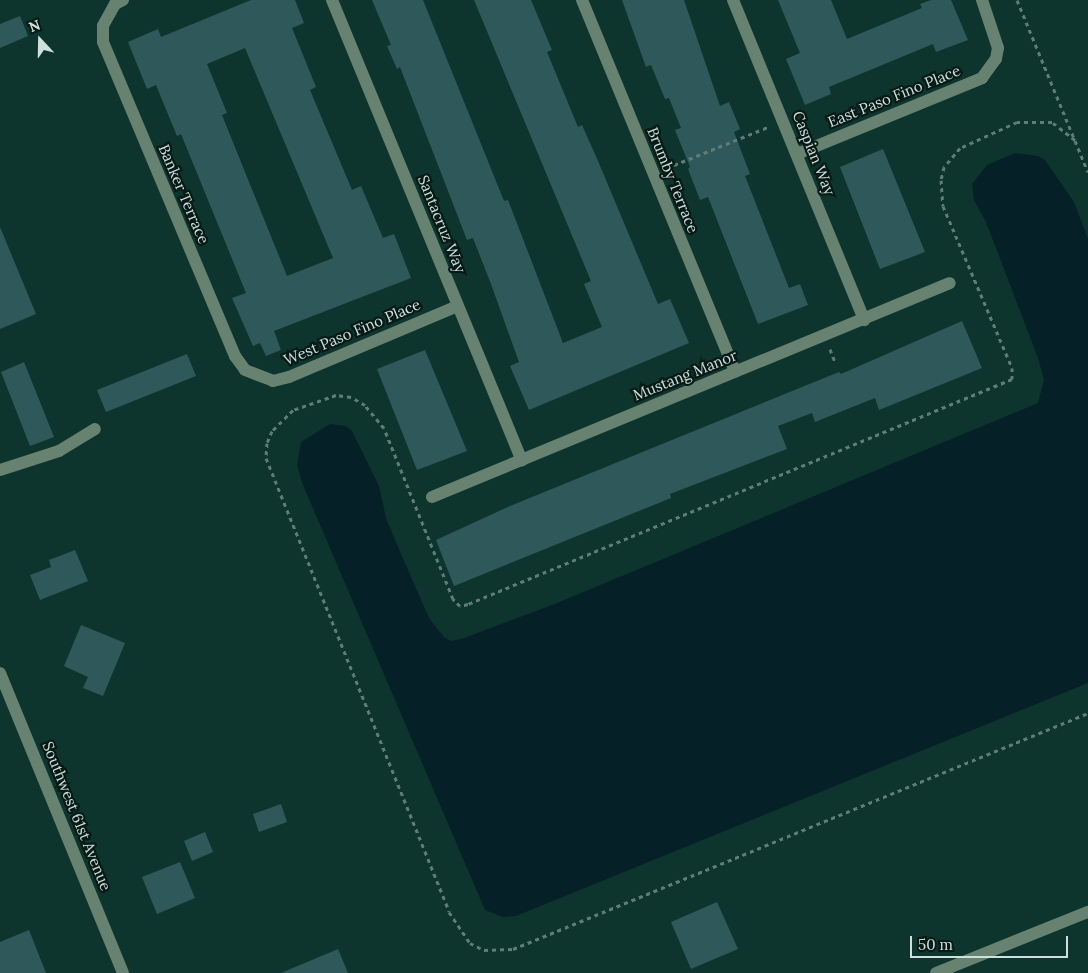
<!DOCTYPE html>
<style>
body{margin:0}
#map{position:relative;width:1088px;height:973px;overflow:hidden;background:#0d352e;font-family:Lora,serif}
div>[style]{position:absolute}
.water>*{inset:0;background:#062027}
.building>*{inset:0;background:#2f585a}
.path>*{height:3px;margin-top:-1.5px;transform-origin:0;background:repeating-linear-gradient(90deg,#5d7d76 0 4px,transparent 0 8px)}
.minor>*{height:12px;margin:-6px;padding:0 6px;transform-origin:6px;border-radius:6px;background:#688272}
span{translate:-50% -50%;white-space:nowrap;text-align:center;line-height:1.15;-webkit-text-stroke:4.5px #091a16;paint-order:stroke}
.street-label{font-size:15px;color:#cce1db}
.north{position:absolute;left:15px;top:15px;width:50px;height:50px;-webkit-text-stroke:4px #091a16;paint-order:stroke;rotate:339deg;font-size:14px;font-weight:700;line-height:20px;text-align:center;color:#cce1db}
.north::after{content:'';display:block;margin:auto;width:18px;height:22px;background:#cce1db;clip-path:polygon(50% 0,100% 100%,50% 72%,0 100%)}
.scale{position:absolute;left:910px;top:936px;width:158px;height:22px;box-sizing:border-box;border:2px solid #cce1db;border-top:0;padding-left:6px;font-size:15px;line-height:18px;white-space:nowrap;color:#cce1db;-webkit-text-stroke:4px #091a16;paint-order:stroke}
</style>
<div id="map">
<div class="water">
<div style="clip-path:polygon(1015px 153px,1038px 156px,1045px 160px,1074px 202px,1088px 239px,1088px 683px,516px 916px,503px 917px,485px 910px,303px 485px,297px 466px,301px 442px,330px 424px,346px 426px,352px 431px,379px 486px,386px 518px,401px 554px,429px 618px,444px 637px,451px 641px,461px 639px,557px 603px,1038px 403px,1044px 380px,1038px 358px,986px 222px,974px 200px,972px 184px,987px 165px)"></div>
</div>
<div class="building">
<div style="clip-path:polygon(evenodd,251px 0,295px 0,304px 23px,292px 28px,316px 87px,310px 90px,352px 190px,361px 186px,383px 238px,394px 234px,411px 278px,274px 331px,281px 350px,266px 356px,260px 343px,253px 346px,232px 298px,246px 293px,181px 134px,177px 136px,156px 85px,147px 89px,128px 42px,158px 29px,161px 37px,251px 0,245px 48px,333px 258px,287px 276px,222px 115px,227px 113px,207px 64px,245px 48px)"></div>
<div style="clip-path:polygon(372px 0,423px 0,504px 201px,508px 200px,563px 343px,602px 327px,584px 284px,591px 281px,474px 0,531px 0,552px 50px,547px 52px,578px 127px,582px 125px,598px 161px,658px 304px,670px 299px,689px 343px,529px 410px,510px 366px,519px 362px,491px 284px,473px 238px,467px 240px,400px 67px,397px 69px,387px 46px,391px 45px)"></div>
<div style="clip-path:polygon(622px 0,684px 0,720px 106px,729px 102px,740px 129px,734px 132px,750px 174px,745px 176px,789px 288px,800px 284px,808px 305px,758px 324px,708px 197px,700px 200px,688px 169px,690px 167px,675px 130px,681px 128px,669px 98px,665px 99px,651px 65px,646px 67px)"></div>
<div style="clip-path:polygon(778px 0,831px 0,847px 39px,922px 8px,920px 4px,931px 0,951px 0,968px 40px,936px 52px,933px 44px,829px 87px,831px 94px,805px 105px,786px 59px,800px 53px)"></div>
<div style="clip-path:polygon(20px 16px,28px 36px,0 48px,0 24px)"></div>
<div style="clip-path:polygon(883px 149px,925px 252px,880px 269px,840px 167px)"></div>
<div style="clip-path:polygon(0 227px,36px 314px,0 329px)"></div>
<div style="clip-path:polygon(962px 321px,982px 368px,879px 410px,875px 398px,815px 422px,812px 413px,778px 426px,787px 449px,670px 494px,671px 498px,454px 586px,436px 540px,510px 506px,839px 372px,841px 374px)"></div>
<div style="clip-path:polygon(425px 350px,467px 451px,417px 470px,377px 369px)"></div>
<div style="clip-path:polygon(187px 354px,196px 376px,106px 412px,97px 390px)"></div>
<div style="clip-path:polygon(24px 362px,54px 437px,30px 446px,1px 372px)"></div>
<div style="clip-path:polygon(75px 550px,88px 581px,40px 600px,30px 575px,51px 567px,49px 560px)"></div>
<div style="clip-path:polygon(81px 625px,125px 643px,103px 696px,83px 688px,88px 677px,64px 666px)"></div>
<div style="clip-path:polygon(281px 804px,287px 822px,259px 832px,253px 814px)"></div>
<div style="clip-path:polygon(205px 832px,213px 852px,192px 861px,184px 841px)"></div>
<div style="clip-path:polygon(180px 862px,195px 898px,157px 914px,142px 877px)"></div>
<div style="clip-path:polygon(717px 902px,738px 949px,691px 969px,671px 922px)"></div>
<div style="clip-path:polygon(29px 930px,46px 973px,0 973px,0 942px)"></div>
<div style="clip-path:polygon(338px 949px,348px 973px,281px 973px)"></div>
</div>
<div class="path">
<div style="left:1017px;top:0;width:186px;rotate:67.6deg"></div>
<div style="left:1075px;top:140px;width:29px;rotate:-142deg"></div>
<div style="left:1052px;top:122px;width:35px;rotate:180deg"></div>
<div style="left:1017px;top:122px;width:63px;rotate:155.5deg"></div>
<div style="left:960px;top:148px;width:25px;rotate:130deg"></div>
<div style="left:944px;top:167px;width:13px;rotate:103deg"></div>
<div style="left:941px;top:180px;width:26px;rotate:86deg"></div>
<div style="left:943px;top:206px;width:176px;rotate:66.9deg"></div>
<div style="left:1012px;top:368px;width:11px;rotate:90deg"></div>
<div style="left:1012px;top:379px;width:589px;rotate:157.53deg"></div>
<div style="left:468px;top:604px;width:8px;rotate:166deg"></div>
<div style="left:460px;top:606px;width:10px;rotate:-135deg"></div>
<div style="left:453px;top:599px;width:184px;rotate:-112deg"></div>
<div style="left:384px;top:428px;width:30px;rotate:-130deg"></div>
<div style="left:365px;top:405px;width:16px;rotate:-150deg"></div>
<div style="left:351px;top:397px;width:15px;rotate:-172deg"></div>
<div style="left:336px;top:395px;width:46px;rotate:160.8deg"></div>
<div style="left:293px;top:410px;width:30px;rotate:135deg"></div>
<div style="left:272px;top:431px;width:13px;rotate:113deg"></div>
<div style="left:267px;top:443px;width:15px;rotate:94deg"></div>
<div style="left:266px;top:458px;width:489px;rotate:68deg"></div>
<div style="left:449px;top:912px;width:37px;rotate:56deg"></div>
<div style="left:470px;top:943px;width:16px;rotate:27deg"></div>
<div style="left:484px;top:950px;width:29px;rotate:-2deg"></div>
<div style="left:513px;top:949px;width:622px;rotate:-22.31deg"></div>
<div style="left:674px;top:165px;width:101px;rotate:-22deg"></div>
<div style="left:830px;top:349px;width:14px;rotate:69deg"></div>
</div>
<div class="minor">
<div style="left:123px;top:0;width:9px;rotate:153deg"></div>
<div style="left:115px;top:4px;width:25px;rotate:119deg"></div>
<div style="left:103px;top:26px;width:16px;rotate:90deg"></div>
<div style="left:103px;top:42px;width:341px;rotate:67.2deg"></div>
<div style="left:235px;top:356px;width:17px;rotate:54deg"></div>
<div style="left:245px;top:370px;width:30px;rotate:21deg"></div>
<div style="left:273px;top:381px;width:16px;rotate:-14deg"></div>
<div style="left:289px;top:377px;width:183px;rotate:-22.8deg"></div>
<div style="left:332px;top:0;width:498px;rotate:67.6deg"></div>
<div style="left:582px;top:0;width:402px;rotate:67.6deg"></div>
<div style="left:733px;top:0;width:346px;rotate:67.7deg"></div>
<div style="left:797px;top:154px;width:200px;rotate:-22.3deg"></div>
<div style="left:982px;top:78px;width:24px;rotate:-54deg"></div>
<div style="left:996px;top:59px;width:11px;rotate:-80deg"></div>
<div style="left:998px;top:48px;width:51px;rotate:-108.4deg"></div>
<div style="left:0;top:470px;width:62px;rotate:-17.9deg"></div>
<div style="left:59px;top:451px;width:42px;rotate:-31.4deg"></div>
<div style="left:432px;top:497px;width:560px;rotate:-22.45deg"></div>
<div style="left:0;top:673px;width:324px;rotate:67.7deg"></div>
<div style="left:936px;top:973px;width:164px;rotate:-21.9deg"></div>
</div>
<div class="street-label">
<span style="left:894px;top:96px;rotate:-22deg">East Paso Fino Place</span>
<span style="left:814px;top:153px;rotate:68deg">Caspian Way</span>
<span style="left:673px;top:180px;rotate:68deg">Brumby Terrace</span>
<span style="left:184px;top:194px;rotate:67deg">Banker Terrace</span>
<span style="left:442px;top:224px;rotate:68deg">Santacruz Way</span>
<span style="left:352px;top:332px;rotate:-23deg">West Paso Fino Place</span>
<span style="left:685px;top:375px;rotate:-22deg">Mustang Manor</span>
<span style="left:77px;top:816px;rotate:68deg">Southwest 61st Avenue</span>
</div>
<div class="north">N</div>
<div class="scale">50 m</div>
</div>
